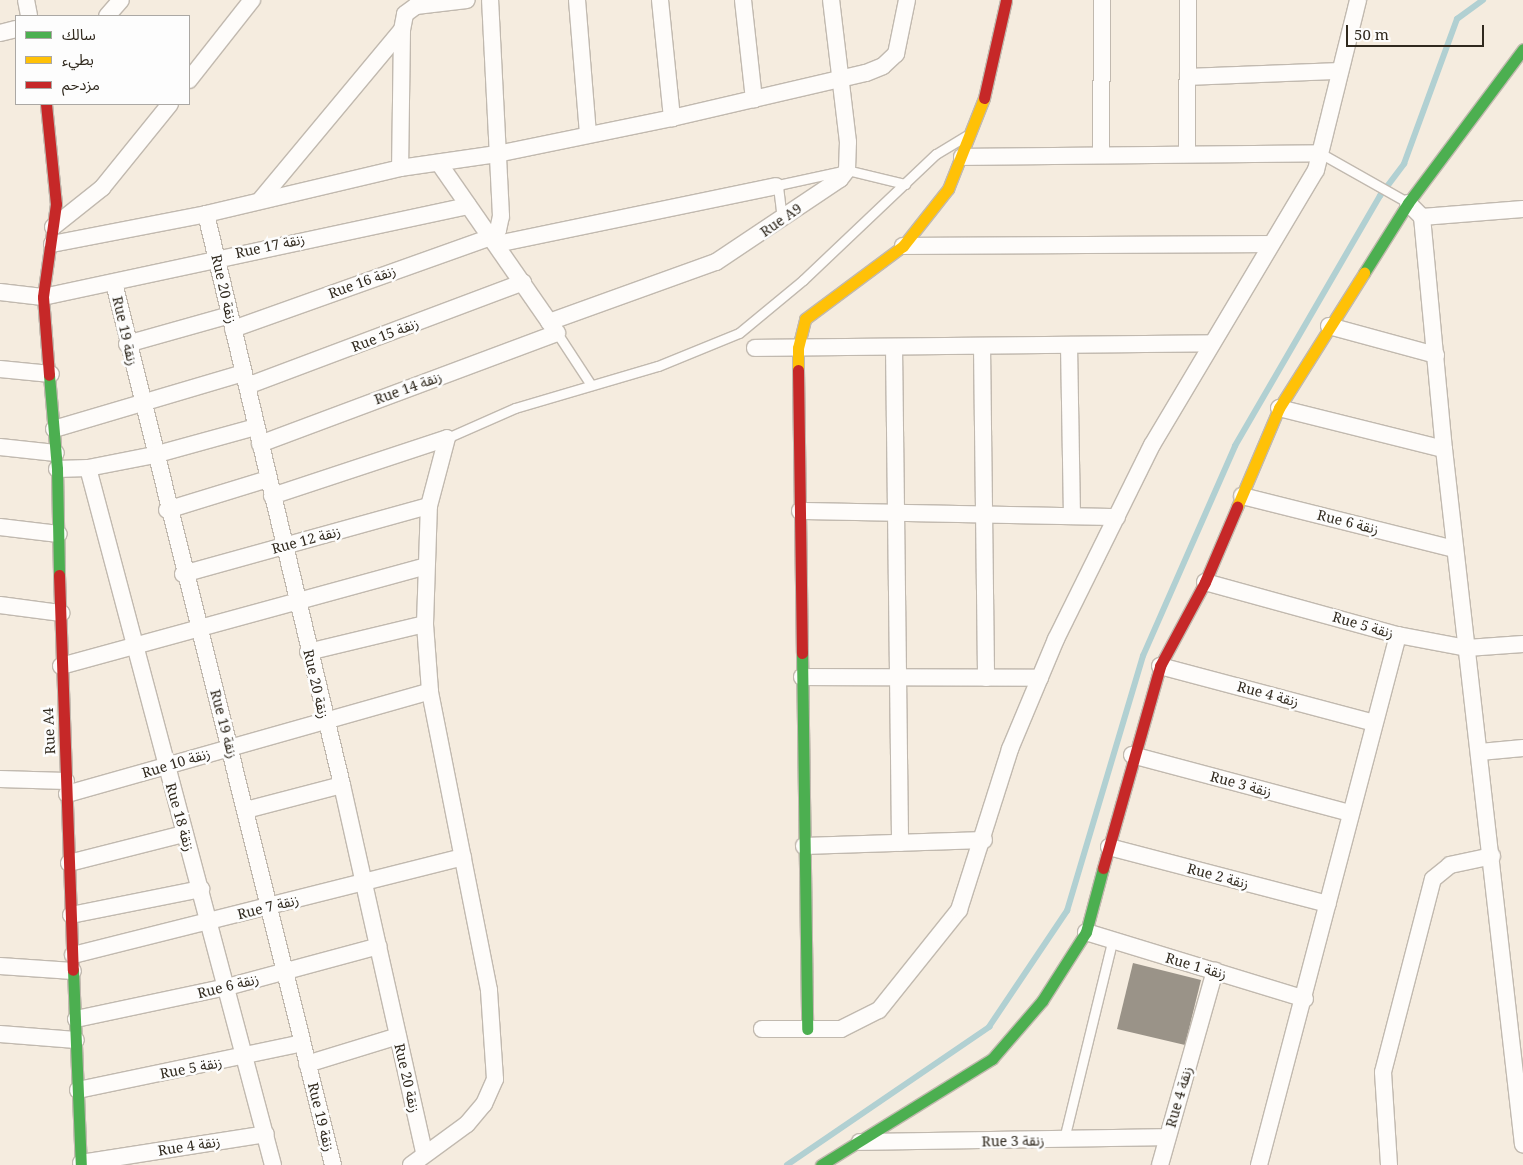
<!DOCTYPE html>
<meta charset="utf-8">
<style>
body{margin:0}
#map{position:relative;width:1523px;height:1165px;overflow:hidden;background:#f5ecdf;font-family:"Noto Serif","Noto Sans Arabic",serif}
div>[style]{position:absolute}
.stream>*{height:5.5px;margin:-2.75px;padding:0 2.75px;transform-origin:2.75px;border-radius:2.75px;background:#b1d0d2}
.building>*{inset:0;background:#9a9388}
.roads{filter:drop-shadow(1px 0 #c1b9af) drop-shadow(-1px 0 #c1b9af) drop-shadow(0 1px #c1b9af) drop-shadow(0 -1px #c1b9af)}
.lane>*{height:9px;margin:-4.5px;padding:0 4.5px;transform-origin:4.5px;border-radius:4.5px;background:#fefcfa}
.street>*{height:16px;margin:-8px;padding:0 8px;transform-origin:8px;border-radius:8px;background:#fefcfa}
.fast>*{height:11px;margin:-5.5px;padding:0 5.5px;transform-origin:5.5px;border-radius:5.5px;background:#4caf50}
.slow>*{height:11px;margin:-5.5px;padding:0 5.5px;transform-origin:5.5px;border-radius:5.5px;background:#ffc107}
.jam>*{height:11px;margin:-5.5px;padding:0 5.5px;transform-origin:5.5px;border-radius:5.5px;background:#c62828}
span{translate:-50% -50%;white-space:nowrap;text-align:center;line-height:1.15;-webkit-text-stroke:5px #fdfdfd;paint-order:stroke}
.street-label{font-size:14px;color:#30291e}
.legend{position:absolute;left:15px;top:15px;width:175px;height:90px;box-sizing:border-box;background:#fdfdfd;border:1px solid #aba8a4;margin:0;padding:6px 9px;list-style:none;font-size:15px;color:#30291e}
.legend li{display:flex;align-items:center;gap:10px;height:25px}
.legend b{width:25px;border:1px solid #aba8a4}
.scale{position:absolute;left:1346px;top:25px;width:138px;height:22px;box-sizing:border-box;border:2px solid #30291e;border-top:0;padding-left:6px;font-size:15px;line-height:18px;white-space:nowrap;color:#30291e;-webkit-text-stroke:4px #fdfdfd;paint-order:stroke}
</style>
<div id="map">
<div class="stream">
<div style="left:787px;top:1165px;width:245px;rotate:-34.3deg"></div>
<div style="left:989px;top:1027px;width:140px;rotate:-56.1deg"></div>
<div style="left:1067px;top:911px;width:266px;rotate:-73.4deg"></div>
<div style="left:1143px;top:656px;width:229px;rotate:-66.3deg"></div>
<div style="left:1235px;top:446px;width:289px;rotate:-59.9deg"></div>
<div style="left:1380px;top:196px;width:40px;rotate:-53deg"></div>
<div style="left:1404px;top:164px;width:154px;rotate:-69.9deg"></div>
<div style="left:1457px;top:19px;width:32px;rotate:-36deg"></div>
</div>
<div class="building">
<div style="clip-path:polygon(1133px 963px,1201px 980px,1185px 1045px,1117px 1029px)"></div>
</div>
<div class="roads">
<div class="lane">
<div style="left:1320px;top:153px;width:100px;rotate:29.4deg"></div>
<div style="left:782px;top:219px;width:34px;rotate:-97deg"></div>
<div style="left:778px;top:185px;width:71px;rotate:-12.3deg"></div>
<div style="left:847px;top:170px;width:60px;rotate:13.6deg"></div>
<div style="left:557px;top:333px;width:62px;rotate:56.8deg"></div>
<div style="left:447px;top:438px;width:74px;rotate:-23.8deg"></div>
<div style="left:515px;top:408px;width:149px;rotate:-16.4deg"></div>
<div style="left:658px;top:366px;width:87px;rotate:-22.2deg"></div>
<div style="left:739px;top:333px;width:83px;rotate:-39.6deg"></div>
<div style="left:803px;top:280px;width:183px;rotate:-43.5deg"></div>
<div style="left:936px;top:154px;width:35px;rotate:-31deg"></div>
<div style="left:1064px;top:1139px;width:203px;rotate:-76.3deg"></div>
</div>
<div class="street">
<div style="left:26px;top:0;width:16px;rotate:79deg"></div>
<div style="left:577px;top:0;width:134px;rotate:85.3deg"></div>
<div style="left:660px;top:0;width:119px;rotate:84.2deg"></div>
<div style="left:743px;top:0;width:100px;rotate:83.7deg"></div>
<div style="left:107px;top:16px;width:21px;rotate:-49deg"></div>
<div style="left:402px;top:30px;width:16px;rotate:-79deg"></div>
<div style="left:405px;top:14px;width:14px;rotate:-36deg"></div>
<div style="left:416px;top:6px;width:51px;rotate:-6.7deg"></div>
<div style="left:0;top:33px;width:16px;rotate:-14deg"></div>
<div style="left:1188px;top:77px;width:151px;rotate:-2.3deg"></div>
<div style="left:189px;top:80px;width:102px;rotate:-51.8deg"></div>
<div style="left:1187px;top:154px;width:154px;rotate:-89.6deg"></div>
<div style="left:1101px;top:155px;width:155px;rotate:-89.6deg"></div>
<div style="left:962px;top:157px;width:358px;rotate:-0.6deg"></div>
<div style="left:261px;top:199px;width:220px;rotate:-50.2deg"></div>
<div style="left:402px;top:30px;width:138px;rotate:90.8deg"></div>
<div style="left:1408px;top:203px;width:20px;rotate:45deg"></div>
<div style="left:1422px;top:217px;width:233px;rotate:84.6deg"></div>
<div style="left:1444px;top:449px;width:700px;rotate:83.52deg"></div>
<div style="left:206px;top:214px;width:587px;rotate:76.6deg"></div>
<div style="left:342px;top:785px;width:377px;rotate:77.4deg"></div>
<div style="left:1422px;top:217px;width:101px;rotate:-4.5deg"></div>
<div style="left:53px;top:227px;width:63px;rotate:-38.5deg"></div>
<div style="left:102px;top:188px;width:108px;rotate:-51deg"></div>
<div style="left:52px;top:244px;width:157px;rotate:-11deg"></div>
<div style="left:206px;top:214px;width:199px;rotate:-13.3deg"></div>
<div style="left:400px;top:168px;width:98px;rotate:-8.2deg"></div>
<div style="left:497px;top:154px;width:179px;rotate:-11.6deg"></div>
<div style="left:672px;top:118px;width:199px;rotate:-13.1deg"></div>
<div style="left:866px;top:73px;width:18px;rotate:-22deg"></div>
<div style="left:883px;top:66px;width:18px;rotate:-43deg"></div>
<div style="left:896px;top:54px;width:55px;rotate:-78.5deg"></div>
<div style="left:497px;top:244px;width:285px;rotate:-11.7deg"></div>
<div style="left:903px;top:246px;width:367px;rotate:-0.3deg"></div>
<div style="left:114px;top:283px;width:909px;rotate:76.06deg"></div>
<div style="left:0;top:292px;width:43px;rotate:6.6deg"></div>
<div style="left:43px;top:297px;width:435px;rotate:-12.1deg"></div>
<div style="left:549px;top:322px;width:177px;rotate:-19.8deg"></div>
<div style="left:716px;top:262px;width:149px;rotate:-33.8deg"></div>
<div style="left:840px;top:179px;width:11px;rotate:-52deg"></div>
<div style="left:847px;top:170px;width:28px;rotate:-88deg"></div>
<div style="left:848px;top:142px;width:143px;rotate:-96.8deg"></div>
<div style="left:1329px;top:326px;width:111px;rotate:15.2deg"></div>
<div style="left:233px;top:329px;width:274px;rotate:-19.6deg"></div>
<div style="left:491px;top:237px;width:10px;rotate:-45deg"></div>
<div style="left:498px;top:230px;width:14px;rotate:-78deg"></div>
<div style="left:501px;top:216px;width:216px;rotate:-92.9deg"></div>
<div style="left:127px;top:344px;width:107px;rotate:-15.7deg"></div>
<div style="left:1069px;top:345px;width:171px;rotate:89deg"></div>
<div style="left:982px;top:346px;width:332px;rotate:89.3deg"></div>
<div style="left:894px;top:347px;width:496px;rotate:89.3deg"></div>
<div style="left:755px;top:348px;width:456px;rotate:-0.6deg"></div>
<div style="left:0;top:369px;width:51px;rotate:5.6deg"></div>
<div style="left:247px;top:386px;width:295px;rotate:-20.6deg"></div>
<div style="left:1279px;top:408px;width:170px;rotate:14deg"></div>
<div style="left:54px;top:429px;width:197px;rotate:-16.5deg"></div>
<div style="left:260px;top:444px;width:317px;rotate:-20.5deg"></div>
<div style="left:557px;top:333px;width:207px;rotate:-124.8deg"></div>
<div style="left:0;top:447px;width:56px;rotate:6.1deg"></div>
<div style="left:88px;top:468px;width:721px;rotate:75.14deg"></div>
<div style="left:57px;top:469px;width:31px;rotate:-2deg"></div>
<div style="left:88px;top:468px;width:67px;rotate:-11.1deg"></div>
<div style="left:154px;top:455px;width:106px;rotate:-15.4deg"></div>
<div style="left:272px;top:496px;width:184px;rotate:-18.3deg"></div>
<div style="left:1242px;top:496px;width:219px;rotate:14deg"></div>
<div style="left:167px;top:510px;width:106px;rotate:-17.1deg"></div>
<div style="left:800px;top:511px;width:317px;rotate:1.1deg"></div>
<div style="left:0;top:527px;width:59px;rotate:6.8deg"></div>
<div style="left:183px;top:574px;width:255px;rotate:-15.5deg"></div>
<div style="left:1205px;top:582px;width:200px;rotate:15.4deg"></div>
<div style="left:1398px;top:635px;width:70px;rotate:10.7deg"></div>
<div style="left:1467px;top:648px;width:56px;rotate:-4.1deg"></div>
<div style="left:0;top:605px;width:62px;rotate:7.5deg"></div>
<div style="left:308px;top:652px;width:120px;rotate:-13.5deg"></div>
<div style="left:61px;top:666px;width:378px;rotate:-15.3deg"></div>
<div style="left:1160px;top:666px;width:221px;rotate:14.9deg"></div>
<div style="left:802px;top:677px;width:238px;rotate:0.2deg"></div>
<div style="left:1480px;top:752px;width:43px;rotate:-5.3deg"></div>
<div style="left:1132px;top:755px;width:226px;rotate:14.9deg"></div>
<div style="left:0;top:779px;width:66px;rotate:1.7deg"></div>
<div style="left:67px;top:794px;width:377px;rotate:-15.8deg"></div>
<div style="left:246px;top:810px;width:99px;rotate:-14.6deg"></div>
<div style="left:804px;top:846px;width:180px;rotate:-1.9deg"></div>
<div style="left:1109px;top:847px;width:226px;rotate:14.6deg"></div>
<div style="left:69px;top:863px;width:119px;rotate:-14.2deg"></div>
<div style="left:71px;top:915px;width:133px;rotate:-11.3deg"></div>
<div style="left:1086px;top:932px;width:229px;rotate:17deg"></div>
<div style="left:73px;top:955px;width:402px;rotate:-14.1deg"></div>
<div style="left:0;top:966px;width:73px;rotate:3.9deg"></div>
<div style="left:76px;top:1019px;width:154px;rotate:-12deg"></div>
<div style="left:227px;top:987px;width:157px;rotate:-15.1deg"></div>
<div style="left:762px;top:1029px;width:79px"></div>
<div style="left:841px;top:1029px;width:42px;rotate:-26.6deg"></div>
<div style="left:879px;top:1010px;width:128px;rotate:-51.3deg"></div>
<div style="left:959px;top:910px;width:169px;rotate:-72.4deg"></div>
<div style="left:1010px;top:749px;width:119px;rotate:-67.3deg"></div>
<div style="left:1056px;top:639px;width:216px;rotate:-63.7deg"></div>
<div style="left:1152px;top:445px;width:320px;rotate:-59.2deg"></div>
<div style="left:1316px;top:170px;width:175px;rotate:-76.1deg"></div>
<div style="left:0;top:1034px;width:76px;rotate:4.5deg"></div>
<div style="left:307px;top:1064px;width:95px;rotate:-17.1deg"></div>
<div style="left:78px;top:1090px;width:229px;rotate:-11.8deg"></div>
<div style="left:860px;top:1142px;width:307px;rotate:-0.9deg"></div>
<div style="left:81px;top:1163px;width:187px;rotate:-8.9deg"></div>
<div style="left:411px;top:1165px;width:69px;rotate:-36.2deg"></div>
<div style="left:467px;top:1124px;width:26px;rotate:-50deg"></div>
<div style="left:484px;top:1104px;width:27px;rotate:-66deg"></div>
<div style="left:495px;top:1079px;width:89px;rotate:-93.9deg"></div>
<div style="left:489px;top:990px;width:305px;rotate:-101.2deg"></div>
<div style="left:430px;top:691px;width:67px;rotate:-94.3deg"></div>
<div style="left:425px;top:624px;width:118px;rotate:-88.1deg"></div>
<div style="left:429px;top:506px;width:70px;rotate:-75.2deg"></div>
<div style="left:1160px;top:1165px;width:202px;rotate:-74.2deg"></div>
<div style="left:1259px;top:1165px;width:548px;rotate:-75.3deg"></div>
<div style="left:1389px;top:1165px;width:93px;rotate:-93.7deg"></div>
<div style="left:1383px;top:1072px;width:199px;rotate:-75.5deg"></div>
<div style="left:1433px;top:879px;width:22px;rotate:-39deg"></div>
<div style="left:1450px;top:865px;width:43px;rotate:-12.1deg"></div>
</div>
<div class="fast">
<div style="left:1364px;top:273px;width:83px;rotate:-57.8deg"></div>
<div style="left:1408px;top:203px;width:192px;rotate:-53.2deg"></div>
<div style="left:49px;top:375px;width:94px;rotate:85.1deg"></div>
<div style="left:57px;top:469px;width:106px;rotate:88.9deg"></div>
<div style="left:802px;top:653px;width:376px;rotate:89.2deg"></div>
<div style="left:73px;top:970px;width:195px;rotate:87.7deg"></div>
<div style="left:821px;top:1165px;width:201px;rotate:-31.8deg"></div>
<div style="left:992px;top:1059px;width:77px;rotate:-49.2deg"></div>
<div style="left:1042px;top:1001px;width:82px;rotate:-57.5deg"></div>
<div style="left:1086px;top:932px;width:66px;rotate:-75.1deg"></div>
</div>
<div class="slow">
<div style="left:798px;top:370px;width:22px;rotate:-90deg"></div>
<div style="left:798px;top:348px;width:30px;rotate:-76deg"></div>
<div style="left:805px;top:319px;width:122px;rotate:-36.7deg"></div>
<div style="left:903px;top:246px;width:73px;rotate:-51.7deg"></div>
<div style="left:948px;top:189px;width:98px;rotate:-68.4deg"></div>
<div style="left:1237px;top:507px;width:108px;rotate:-67deg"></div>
<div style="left:1279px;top:408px;width:160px;rotate:-57.8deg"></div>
</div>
<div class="jam">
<div style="left:984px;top:98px;width:100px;rotate:-77.3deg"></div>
<div style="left:46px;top:104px;width:100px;rotate:84.3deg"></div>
<div style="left:56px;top:204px;width:94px;rotate:98deg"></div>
<div style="left:43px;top:297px;width:78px;rotate:85.6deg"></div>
<div style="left:798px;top:370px;width:283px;rotate:89.2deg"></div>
<div style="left:59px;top:575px;width:395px;rotate:88deg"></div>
<div style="left:1103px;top:868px;width:210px;rotate:-74.2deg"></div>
<div style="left:1160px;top:666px;width:95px;rotate:-61.8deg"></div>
<div style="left:1205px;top:582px;width:82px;rotate:-66.9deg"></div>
</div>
</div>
<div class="street-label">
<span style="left:781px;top:220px;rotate:-35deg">Rue A9</span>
<span style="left:270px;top:246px;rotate:-12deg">Rue 17 زنقة</span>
<span style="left:362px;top:282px;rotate:-20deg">Rue 16 زنقة</span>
<span style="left:224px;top:289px;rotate:77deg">Rue 20 زنقة</span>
<span style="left:125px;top:331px;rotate:77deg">Rue 19 زنقة</span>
<span style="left:385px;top:335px;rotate:-21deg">Rue 15 زنقة</span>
<span style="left:408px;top:388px;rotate:-20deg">Rue 14 زنقة</span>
<span style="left:1348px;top:522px;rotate:14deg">Rue 6 زنقة</span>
<span style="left:306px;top:540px;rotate:-15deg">Rue 12 زنقة</span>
<span style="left:1363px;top:625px;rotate:16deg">Rue 5 زنقة</span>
<span style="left:316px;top:684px;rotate:77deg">Rue 20 زنقة</span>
<span style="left:1268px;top:694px;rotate:15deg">Rue 4 زنقة</span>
<span style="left:224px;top:724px;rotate:75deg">Rue 19 زنقة</span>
<span style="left:49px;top:731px;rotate:-93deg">Rue A4</span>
<span style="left:176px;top:763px;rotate:-17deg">Rue 10 زنقة</span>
<span style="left:1241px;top:784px;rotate:15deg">Rue 3 زنقة</span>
<span style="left:180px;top:817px;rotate:74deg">Rue 18 زنقة</span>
<span style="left:1218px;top:876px;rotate:15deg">Rue 2 زنقة</span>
<span style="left:268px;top:907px;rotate:-14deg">Rue 7 زنقة</span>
<span style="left:1196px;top:966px;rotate:16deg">Rue 1 زنقة</span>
<span style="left:228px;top:986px;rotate:-14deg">Rue 6 زنقة</span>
<span style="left:191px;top:1068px;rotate:-11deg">Rue 5 زنقة</span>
<span style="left:407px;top:1078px;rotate:77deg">Rue 20 زنقة</span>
<span style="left:1179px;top:1097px;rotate:-74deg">Rue 4 زنقة</span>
<span style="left:321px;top:1117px;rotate:76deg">Rue 19 زنقة</span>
<span style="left:1013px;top:1141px;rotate:-1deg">Rue 3 زنقة</span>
<span style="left:189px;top:1146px;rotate:-9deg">Rue 4 زنقة</span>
</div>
<ul class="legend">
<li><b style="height:6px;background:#4caf50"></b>سالك</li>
<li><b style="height:6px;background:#ffc107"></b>بطيء</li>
<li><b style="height:6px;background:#c62828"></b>مزدحم</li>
</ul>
<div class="scale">50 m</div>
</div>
